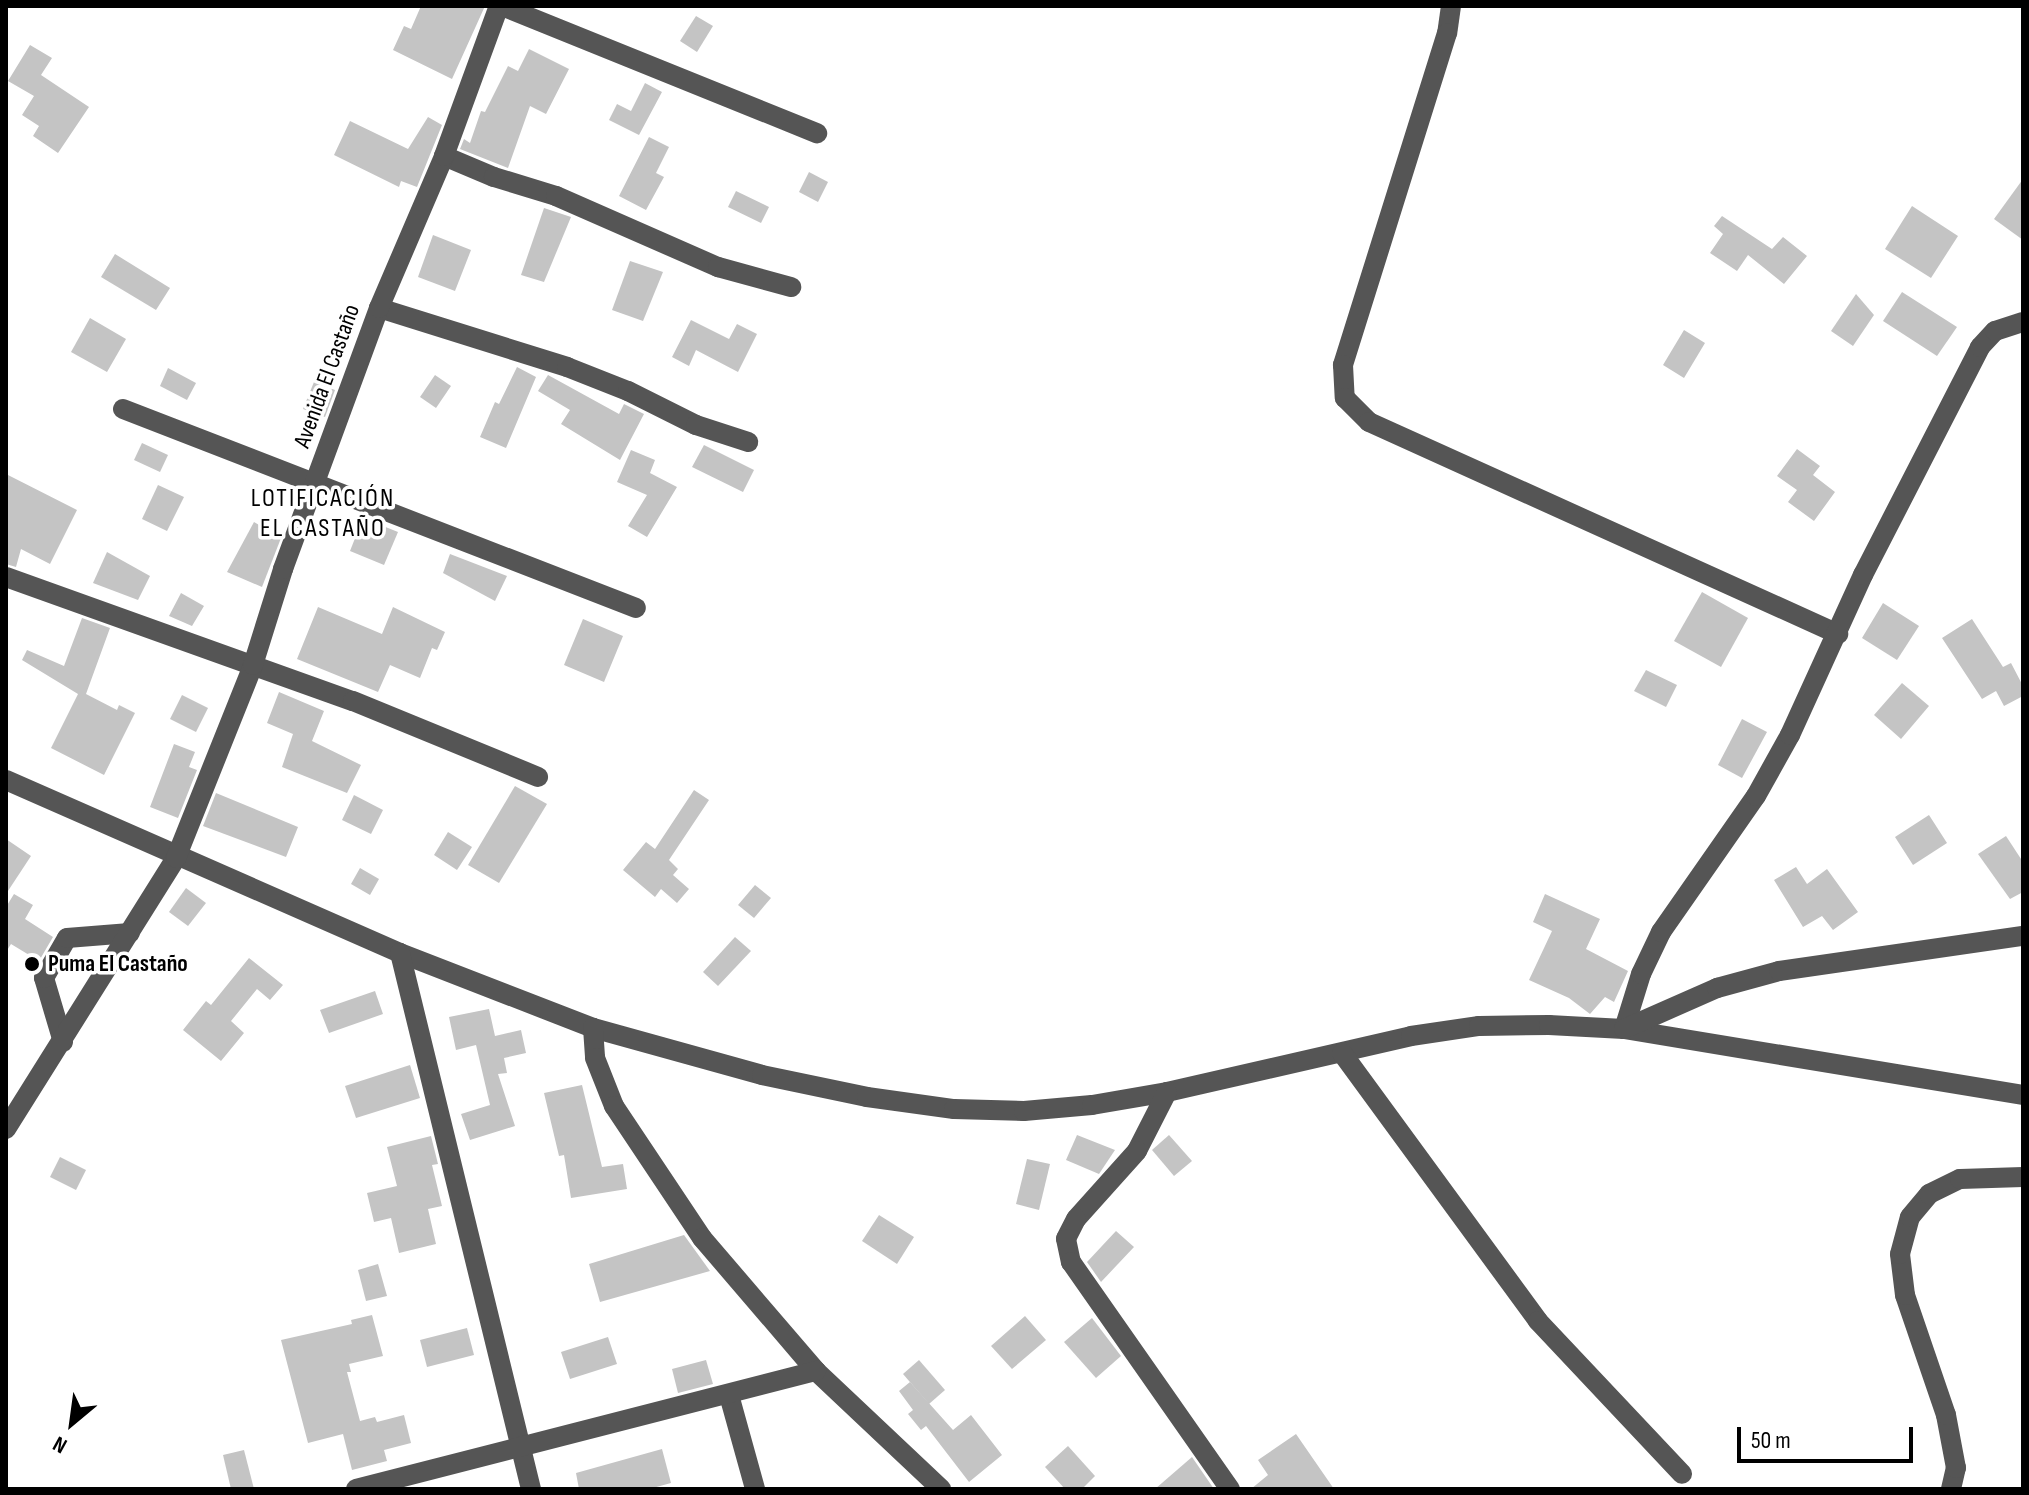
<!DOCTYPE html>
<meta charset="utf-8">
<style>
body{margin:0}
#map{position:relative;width:2029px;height:1495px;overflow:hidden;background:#fff;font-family:"Sofia Sans Condensed",sans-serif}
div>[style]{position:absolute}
.building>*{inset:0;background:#c4c4c4}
.minor>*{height:20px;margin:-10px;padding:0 10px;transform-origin:10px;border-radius:10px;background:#555}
.dots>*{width:22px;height:22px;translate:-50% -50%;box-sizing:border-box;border:4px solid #fff;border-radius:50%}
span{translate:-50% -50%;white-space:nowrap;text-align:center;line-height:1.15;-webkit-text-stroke:7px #fff;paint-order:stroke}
.street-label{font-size:24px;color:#000}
.poi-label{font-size:24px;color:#000;font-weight:700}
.left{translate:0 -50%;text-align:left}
.neighbourhood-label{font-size:26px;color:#000;letter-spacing:2px}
.frame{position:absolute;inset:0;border:8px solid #000;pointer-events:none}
.north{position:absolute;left:32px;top:1383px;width:80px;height:80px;-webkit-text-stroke:6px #fff;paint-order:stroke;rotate:209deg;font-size:22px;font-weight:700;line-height:32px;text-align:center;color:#000}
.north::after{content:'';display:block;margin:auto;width:28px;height:36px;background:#000;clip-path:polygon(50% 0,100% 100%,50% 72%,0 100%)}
.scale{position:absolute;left:1737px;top:1427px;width:176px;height:36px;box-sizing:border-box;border:4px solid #000;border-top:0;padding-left:10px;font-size:24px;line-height:28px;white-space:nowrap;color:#000;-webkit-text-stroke:6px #fff;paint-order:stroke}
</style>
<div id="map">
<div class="building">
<div style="clip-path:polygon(421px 6px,485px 6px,452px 79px,393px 50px,404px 26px,411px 29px)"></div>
<div style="clip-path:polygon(696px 16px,713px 26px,697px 52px,680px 41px)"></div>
<div style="clip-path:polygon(30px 45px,52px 58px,41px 75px,89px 107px,58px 153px,33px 136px,39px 126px,22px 115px,34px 96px,8px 81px)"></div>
<div style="clip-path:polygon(529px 49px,569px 69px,546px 114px,530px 106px,508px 168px,460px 149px,464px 139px,470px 143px,481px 111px,485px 112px,508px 66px,518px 71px)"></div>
<div style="clip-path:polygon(645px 83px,662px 92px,639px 135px,609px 120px,617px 104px,631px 111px)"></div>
<div style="clip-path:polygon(428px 117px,442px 125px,417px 187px,401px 181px,399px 187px,334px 155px,350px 121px,408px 149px)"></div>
<div style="clip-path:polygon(649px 137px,669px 147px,656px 173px,664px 177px,646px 210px,619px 196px)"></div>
<div style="clip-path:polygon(809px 172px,828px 182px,818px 202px,799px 192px)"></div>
<div style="clip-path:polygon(2023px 179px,2023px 240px,1994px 219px)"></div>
<div style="clip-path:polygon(736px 191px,769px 207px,761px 223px,728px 207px)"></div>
<div style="clip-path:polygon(1912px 206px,1958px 236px,1931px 278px,1885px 249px)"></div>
<div style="clip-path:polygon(544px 208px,571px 217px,544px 282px,521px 275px)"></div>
<div style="clip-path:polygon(1722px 216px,1772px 249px,1783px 237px,1807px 256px,1784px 284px,1748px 255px,1737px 271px,1710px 253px,1723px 234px,1714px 226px)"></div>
<div style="clip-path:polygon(433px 235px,471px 250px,455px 291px,418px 277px)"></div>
<div style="clip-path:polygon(115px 254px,170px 288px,156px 310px,101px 277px)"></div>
<div style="clip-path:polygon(630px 261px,663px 272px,643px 321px,612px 310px)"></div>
<div style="clip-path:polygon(1902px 292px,1957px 327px,1937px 356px,1883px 321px)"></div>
<div style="clip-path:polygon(1856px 294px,1874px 315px,1853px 346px,1831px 331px)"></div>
<div style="clip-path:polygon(90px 318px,126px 339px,107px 372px,71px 352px)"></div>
<div style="clip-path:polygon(691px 320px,729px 339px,737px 324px,757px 334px,738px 372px,696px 350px,689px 366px,672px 357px)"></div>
<div style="clip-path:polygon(1684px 330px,1705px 343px,1684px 378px,1663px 365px)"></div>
<div style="clip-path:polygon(517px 367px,536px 377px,506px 448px,480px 437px,495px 402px,499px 404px)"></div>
<div style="clip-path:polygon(168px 368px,196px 383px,187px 400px,160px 386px)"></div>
<div style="clip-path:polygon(435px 375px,451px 386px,436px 408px,420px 397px)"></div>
<div style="clip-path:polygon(548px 375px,619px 414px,624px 404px,644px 414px,620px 460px,561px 424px,570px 410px,538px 391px)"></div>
<div style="clip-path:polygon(314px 382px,335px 390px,325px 417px,303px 409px)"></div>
<div style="clip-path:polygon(142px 443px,168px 455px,160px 472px,134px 460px)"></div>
<div style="clip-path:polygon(704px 445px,754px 470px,743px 492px,692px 467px)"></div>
<div style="clip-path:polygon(1797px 449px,1820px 466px,1813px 475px,1835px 492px,1814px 521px,1788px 502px,1797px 490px,1777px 476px)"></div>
<div style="clip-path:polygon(631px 450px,655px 460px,650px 473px,677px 487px,647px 537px,628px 526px,647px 495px,617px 482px)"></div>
<div style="clip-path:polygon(6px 474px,77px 510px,50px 564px,21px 549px,16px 567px,6px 564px)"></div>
<div style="clip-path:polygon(158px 485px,184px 497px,167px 531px,142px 519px)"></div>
<div style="clip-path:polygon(363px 518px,398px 532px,384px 565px,350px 551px)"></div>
<div style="clip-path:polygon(254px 522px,281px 538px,262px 587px,227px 572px)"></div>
<div style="clip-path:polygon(107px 552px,150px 576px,138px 600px,93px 583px)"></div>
<div style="clip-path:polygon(450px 554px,507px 576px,495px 601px,443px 573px)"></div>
<div style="clip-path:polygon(1702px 592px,1748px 618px,1721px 667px,1674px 641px)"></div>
<div style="clip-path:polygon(181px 593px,204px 606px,192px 626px,169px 616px)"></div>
<div style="clip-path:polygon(1883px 603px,1919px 626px,1897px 660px,1862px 638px)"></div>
<div style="clip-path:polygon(318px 607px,382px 634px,393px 607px,445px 632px,437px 650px,432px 648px,420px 678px,390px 665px,378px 692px,297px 659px)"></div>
<div style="clip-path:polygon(82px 618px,110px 628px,86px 694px,117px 710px,119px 705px,135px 713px,104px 775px,51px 748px,78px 694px,22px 660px,27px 650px,64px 666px)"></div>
<div style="clip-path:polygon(583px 619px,623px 636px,604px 682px,564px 665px)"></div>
<div style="clip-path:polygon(1972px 619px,2003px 667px,2011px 663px,2023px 686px,2023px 696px,2004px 706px,1996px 691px,1982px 699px,1942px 638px)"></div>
<div style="clip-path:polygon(1646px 670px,1677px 685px,1666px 707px,1634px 691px)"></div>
<div style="clip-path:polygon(1902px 683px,1929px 706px,1901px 739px,1874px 715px)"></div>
<div style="clip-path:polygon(279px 692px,324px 711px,312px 741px,361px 765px,347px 793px,282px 767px,293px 734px,267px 723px)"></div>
<div style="clip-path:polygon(182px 695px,208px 708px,196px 732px,170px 719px)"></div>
<div style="clip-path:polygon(1742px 719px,1767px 732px,1742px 778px,1718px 765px)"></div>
<div style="clip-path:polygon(174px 744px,195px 752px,189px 767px,197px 770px,178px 818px,150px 807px)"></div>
<div style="clip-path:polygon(515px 786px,547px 804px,499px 883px,468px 865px)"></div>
<div style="clip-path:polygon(694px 790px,709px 800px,669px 860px,678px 869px,673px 875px,689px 889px,677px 903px,661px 889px,655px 897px,623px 870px,646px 842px,655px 849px)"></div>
<div style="clip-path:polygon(216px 793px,298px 827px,286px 857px,203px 826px)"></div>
<div style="clip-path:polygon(354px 795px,383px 810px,371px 834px,342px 820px)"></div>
<div style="clip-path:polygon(1929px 815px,1947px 843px,1913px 865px,1895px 837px)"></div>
<div style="clip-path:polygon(448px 832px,472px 847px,457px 870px,434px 855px)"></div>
<div style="clip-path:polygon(2006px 836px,2023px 862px,2023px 892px,2010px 899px,1978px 854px)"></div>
<div style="clip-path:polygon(6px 839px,31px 856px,6px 894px)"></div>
<div style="clip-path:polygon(1796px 867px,1807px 884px,1827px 869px,1858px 912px,1833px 930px,1822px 916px,1803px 927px,1774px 880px)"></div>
<div style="clip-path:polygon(360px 868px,379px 879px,370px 895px,351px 884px)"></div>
<div style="clip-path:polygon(755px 885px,771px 898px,754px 918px,738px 905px)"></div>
<div style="clip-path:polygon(186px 888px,206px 903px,188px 926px,169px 912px)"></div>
<div style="clip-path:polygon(14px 894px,33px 905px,25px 919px,53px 937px,39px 961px,11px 944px,6px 952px,6px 907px)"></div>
<div style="clip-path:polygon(1545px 894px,1600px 919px,1586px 949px,1628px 971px,1614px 1002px,1605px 997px,1590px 1014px,1569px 998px,1529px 980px,1552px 931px,1533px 922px)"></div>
<div style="clip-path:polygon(735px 937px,751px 951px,718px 986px,703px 972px)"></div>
<div style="clip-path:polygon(249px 958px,283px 985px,270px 1000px,257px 989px,231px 1021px,244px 1033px,221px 1061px,183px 1030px,206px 1001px,211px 1005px)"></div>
<div style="clip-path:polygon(375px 991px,383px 1014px,329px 1033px,320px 1010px)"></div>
<div style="clip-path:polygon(489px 1009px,495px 1036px,521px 1030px,526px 1053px,504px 1058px,507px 1073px,498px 1074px,515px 1126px,470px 1140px,461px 1114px,490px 1105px,476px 1045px,456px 1050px,449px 1017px)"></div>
<div style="clip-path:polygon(410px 1065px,420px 1098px,356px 1118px,345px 1086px)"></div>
<div style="clip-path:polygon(582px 1085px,602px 1167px,623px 1164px,627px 1189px,571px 1198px,564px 1155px,559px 1156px,544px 1093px)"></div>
<div style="clip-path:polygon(1077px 1135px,1115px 1150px,1099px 1174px,1066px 1160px)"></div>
<div style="clip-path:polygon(1169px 1135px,1192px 1161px,1174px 1176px,1152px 1150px)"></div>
<div style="clip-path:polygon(431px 1136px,438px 1164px,432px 1165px,442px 1206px,428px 1209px,436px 1244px,399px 1253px,391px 1218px,374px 1222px,367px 1193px,397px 1186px,387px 1147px)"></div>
<div style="clip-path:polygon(60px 1157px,86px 1170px,76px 1190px,50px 1177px)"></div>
<div style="clip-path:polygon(1027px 1159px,1050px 1164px,1039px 1210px,1016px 1204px)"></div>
<div style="clip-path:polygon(879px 1215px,914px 1237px,897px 1264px,862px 1241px)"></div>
<div style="clip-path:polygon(1116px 1231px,1134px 1247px,1101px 1282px,1087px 1262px)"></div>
<div style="clip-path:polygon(684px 1235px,710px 1271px,600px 1302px,589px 1264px)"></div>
<div style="clip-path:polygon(378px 1264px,387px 1296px,366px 1301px,358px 1270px)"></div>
<div style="clip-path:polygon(372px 1315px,383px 1356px,349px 1364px,351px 1372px,347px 1372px,360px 1421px,375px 1417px,377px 1422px,404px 1415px,411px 1443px,384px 1450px,387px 1461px,352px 1470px,343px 1434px,308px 1443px,281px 1340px,352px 1324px,351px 1320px)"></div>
<div style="clip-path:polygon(1025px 1316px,1046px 1340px,1012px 1369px,991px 1346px)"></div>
<div style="clip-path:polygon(1092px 1318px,1121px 1356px,1096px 1378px,1064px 1342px)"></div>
<div style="clip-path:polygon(467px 1328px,474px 1355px,427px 1367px,420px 1340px)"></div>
<div style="clip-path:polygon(608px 1337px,617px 1364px,570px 1379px,561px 1352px)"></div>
<div style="clip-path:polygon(706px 1360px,713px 1384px,678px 1393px,672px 1369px)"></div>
<div style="clip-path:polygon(919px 1360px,945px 1390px,929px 1404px,903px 1374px)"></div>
<div style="clip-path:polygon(910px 1382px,953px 1430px,971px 1415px,1002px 1455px,969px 1482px,926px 1426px,921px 1430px,908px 1414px,913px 1410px,899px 1391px)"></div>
<div style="clip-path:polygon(1296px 1434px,1334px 1489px,1251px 1489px,1268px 1475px,1258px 1460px)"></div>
<div style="clip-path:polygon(1068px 1446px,1095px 1476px,1082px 1489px,1065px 1489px,1045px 1467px)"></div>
<div style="clip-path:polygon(662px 1449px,671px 1483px,649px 1489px,579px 1489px,576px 1473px)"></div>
<div style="clip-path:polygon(244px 1450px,254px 1489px,231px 1489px,223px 1455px)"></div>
<div style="clip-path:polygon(1192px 1457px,1214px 1489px,1155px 1489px)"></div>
</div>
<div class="minor">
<div style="left:502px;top:6px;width:340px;rotate:22deg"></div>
<div style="left:1451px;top:6px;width:27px;rotate:98deg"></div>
<div style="left:1447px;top:33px;width:348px;rotate:107.4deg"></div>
<div style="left:1343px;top:365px;width:33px;rotate:87deg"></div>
<div style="left:1345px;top:398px;width:34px;rotate:45deg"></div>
<div style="left:1369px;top:422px;width:515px;rotate:24.32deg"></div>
<div style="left:444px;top:156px;width:54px;rotate:22.8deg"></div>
<div style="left:494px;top:177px;width:65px;rotate:17deg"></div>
<div style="left:556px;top:196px;width:177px;rotate:23.7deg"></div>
<div style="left:718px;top:267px;width:76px;rotate:15.3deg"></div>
<div style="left:379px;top:308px;width:197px;rotate:17.4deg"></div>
<div style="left:567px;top:367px;width:66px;rotate:21.5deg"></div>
<div style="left:628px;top:391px;width:76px;rotate:26.6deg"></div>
<div style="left:696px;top:425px;width:55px;rotate:18.1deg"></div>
<div style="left:123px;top:409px;width:550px;rotate:21.2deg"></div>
<div style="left:6px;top:577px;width:368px;rotate:19.7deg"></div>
<div style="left:353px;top:701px;width:200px;rotate:22.3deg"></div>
<div style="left:6px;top:780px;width:430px;rotate:23.7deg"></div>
<div style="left:400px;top:953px;width:207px;rotate:21.2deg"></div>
<div style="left:593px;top:1028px;width:175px;rotate:15.5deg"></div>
<div style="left:762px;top:1075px;width:107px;rotate:11.8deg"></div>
<div style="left:867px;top:1097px;width:88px;rotate:7.9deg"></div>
<div style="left:954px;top:1109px;width:70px;rotate:1.6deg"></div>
<div style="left:1024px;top:1111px;width:68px;rotate:-5deg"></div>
<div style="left:1092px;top:1105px;width:76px;rotate:-9.8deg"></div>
<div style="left:1167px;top:1092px;width:250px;rotate:-12.9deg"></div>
<div style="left:1411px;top:1036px;width:69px;rotate:-8.4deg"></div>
<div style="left:1479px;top:1026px;width:70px;rotate:-0.8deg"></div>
<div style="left:1549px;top:1025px;width:75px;rotate:3.1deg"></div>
<div style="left:1624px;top:1029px;width:404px;rotate:9.4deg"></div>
<div style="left:400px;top:953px;width:552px;rotate:76.27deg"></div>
<div style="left:593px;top:1028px;width:30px;rotate:86deg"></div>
<div style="left:595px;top:1058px;width:52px;rotate:68.4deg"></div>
<div style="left:614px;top:1106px;width:159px;rotate:56.3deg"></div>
<div style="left:702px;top:1238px;width:175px;rotate:49.4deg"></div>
<div style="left:816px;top:1371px;width:172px;rotate:43.3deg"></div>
<div style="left:1624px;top:1029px;width:58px;rotate:-72.8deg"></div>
<div style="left:1641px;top:974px;width:47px;rotate:-64.5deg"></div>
<div style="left:1661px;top:932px;width:166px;rotate:-55.1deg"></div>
<div style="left:1756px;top:796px;width:70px;rotate:-60.9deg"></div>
<div style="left:1790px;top:735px;width:176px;rotate:-65.5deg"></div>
<div style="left:1863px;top:575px;width:256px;rotate:-62.8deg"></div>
<div style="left:1980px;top:347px;width:22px;rotate:-47deg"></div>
<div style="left:1995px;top:331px;width:29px;rotate:-18deg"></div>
<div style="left:1624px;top:1029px;width:102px;rotate:-23.8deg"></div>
<div style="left:1717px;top:988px;width:64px;rotate:-15.3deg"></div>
<div style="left:1779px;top:971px;width:246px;rotate:-8.2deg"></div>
<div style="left:63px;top:1042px;width:67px;rotate:-106.5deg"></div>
<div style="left:44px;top:978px;width:46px;rotate:-60.1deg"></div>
<div style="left:67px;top:938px;width:63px;rotate:-4.5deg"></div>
<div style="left:1342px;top:1053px;width:332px;rotate:53.8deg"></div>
<div style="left:1538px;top:1321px;width:210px;rotate:46.7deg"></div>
<div style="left:1167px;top:1092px;width:66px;rotate:117deg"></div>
<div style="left:1137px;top:1151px;width:91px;rotate:131.9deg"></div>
<div style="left:1076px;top:1219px;width:22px;rotate:117deg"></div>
<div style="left:1066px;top:1239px;width:24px;rotate:78deg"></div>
<div style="left:1071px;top:1262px;width:277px;rotate:55deg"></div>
<div style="left:6px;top:1129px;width:320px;rotate:-57.9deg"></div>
<div style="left:176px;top:858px;width:208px;rotate:-68.2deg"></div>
<div style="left:253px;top:665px;width:101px;rotate:-72.6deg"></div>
<div style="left:283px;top:569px;width:278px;rotate:-69.8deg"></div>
<div style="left:379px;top:308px;width:165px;rotate:-66.8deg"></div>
<div style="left:444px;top:156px;width:160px;rotate:-69.9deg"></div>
<div style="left:729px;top:1395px;width:98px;rotate:74.5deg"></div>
<div style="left:356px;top:1489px;width:475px;rotate:-14.4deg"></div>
<div style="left:1951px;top:1489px;width:22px;rotate:-77deg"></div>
<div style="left:1956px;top:1468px;width:54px;rotate:-100.7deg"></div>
<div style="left:1946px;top:1415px;width:127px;rotate:-108.9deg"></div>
<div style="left:1905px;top:1295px;width:41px;rotate:-97deg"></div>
<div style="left:1900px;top:1254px;width:38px;rotate:-75deg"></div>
<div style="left:1910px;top:1217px;width:30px;rotate:-50deg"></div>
<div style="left:1929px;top:1194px;width:34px;rotate:-26deg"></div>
<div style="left:1960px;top:1179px;width:63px;rotate:-1.8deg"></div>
</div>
<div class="dots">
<div style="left:32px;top:964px;background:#000"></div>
</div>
<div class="street-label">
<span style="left:327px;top:376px;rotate:-70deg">Avenida El Castaño</span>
</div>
<div class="poi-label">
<span class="left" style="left:48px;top:964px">Puma El Castaño</span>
</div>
<div class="neighbourhood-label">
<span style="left:323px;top:514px">LOTIFICACIÓN<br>EL CASTAÑO</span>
</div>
<div class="frame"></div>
<div class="north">N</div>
<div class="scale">50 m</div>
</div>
